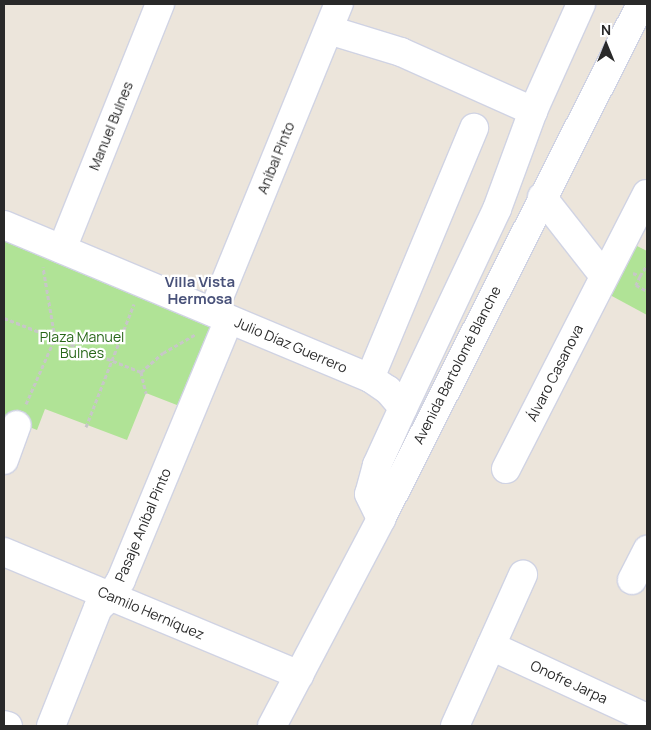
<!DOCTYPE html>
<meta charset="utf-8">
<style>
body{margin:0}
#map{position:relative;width:651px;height:730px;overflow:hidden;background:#ece5db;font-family:Manrope,sans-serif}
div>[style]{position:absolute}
.green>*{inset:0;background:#b0e396}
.path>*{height:3px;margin-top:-1.5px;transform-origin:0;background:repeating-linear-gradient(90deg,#c7c7c7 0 4px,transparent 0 6.5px)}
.roads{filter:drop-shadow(1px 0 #d0d3e3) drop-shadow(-1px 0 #d0d3e3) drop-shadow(0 1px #d0d3e3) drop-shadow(0 -1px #d0d3e3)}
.minor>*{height:28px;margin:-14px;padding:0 14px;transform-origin:14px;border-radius:14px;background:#fff}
span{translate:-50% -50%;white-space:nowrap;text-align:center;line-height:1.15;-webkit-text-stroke:4.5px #fff;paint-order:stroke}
.street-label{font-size:14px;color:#292929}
.park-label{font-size:14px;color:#286719}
.neighbourhood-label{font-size:15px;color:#49527a;font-weight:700}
.frame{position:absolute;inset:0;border:5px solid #292929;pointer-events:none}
.north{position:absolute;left:581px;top:20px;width:50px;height:50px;-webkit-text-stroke:4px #fff;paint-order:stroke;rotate:0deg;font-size:14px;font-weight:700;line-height:20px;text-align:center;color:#292929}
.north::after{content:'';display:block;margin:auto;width:18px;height:22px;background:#292929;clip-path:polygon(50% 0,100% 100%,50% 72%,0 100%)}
</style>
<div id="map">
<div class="green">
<div style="clip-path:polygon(4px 233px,218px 322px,182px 407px,146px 393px,127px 440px,45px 409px,37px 430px,4px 417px)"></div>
<div style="clip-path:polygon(635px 245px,647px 251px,647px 315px,610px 295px)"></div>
</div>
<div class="path">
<div style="left:633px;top:273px;width:8px;rotate:23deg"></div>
<div style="left:640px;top:276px;width:13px;rotate:-58deg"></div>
<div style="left:640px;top:276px;width:10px;rotate:114deg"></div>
<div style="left:636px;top:285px;width:13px;rotate:29deg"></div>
<div style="left:4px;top:318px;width:147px;rotate:21.5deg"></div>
<div style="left:141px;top:372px;width:29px;rotate:-41deg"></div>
<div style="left:163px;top:353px;width:38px;rotate:-30deg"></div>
<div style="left:141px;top:372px;width:22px;rotate:77deg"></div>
<div style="left:26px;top:404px;width:72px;rotate:-66.3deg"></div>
<div style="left:55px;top:338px;width:72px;rotate:-99.6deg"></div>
<div style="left:86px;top:427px;width:132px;rotate:-68.7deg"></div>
</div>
<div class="roads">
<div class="minor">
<div style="left:329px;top:30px;width:75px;rotate:17deg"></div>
<div style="left:401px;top:52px;width:145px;rotate:24.1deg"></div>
<div style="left:542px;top:197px;width:100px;rotate:51.9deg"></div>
<div style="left:4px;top:225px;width:397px;rotate:22.7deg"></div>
<div style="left:370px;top:378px;width:22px;rotate:34deg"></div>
<div style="left:388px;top:390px;width:23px;rotate:50deg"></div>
<div style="left:403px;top:408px;width:63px;rotate:114.5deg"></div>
<div style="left:377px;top:465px;width:30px;rotate:105deg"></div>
<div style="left:369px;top:494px;width:28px;rotate:64deg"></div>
<div style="left:62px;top:249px;width:264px;rotate:-68.2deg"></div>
<div style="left:213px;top:312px;width:333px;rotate:-67.8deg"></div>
<div style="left:370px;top:378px;width:271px;rotate:-67.4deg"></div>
<div style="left:403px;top:408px;width:220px;rotate:-64.7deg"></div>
<div style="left:497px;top:209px;width:104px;rotate:-69.8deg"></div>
<div style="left:533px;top:111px;width:117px;rotate:-65.8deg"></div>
<div style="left:4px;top:460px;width:37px;rotate:-70deg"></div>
<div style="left:506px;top:469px;width:309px;rotate:-62.9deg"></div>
<div style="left:4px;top:552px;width:320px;rotate:22.6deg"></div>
<div style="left:632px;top:580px;width:34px;rotate:-63deg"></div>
<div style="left:491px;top:646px;width:172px;rotate:24.8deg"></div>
<div style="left:4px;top:725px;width:4px;rotate:14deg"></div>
<div style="left:51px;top:726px;width:127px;rotate:-68.3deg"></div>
<div style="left:98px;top:608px;width:18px;rotate:-43deg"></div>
<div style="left:111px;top:596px;width:19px;rotate:-58deg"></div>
<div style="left:121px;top:580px;width:282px;rotate:-67.5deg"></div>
<div style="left:272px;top:726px;width:234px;rotate:-62.2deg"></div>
<div style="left:381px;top:519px;width:577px;rotate:-63.21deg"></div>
<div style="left:455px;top:726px;width:166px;rotate:-65.8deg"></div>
</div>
</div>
<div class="street-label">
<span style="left:111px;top:126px;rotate:-68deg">Manuel Bulnes</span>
<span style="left:276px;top:158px;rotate:-68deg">Aníbal Pinto</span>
<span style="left:291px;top:345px;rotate:23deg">Julio Díaz Guerrero</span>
<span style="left:457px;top:365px;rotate:-63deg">Avenida Bartolomé Blanche</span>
<span style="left:555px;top:373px;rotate:-63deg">Álvaro Casanova</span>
<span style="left:143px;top:525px;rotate:-67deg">Pasaje Aníbal Pinto</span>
<span style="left:151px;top:613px;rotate:23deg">Camilo Herníquez</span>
<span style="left:569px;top:682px;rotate:25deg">Onofre Jarpa</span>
</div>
<div class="park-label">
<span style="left:82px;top:345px">Plaza Manuel<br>Bulnes</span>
</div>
<div class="neighbourhood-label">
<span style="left:200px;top:290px">Villa Vista<br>Hermosa</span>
</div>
<div class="frame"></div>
<div class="north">N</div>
</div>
